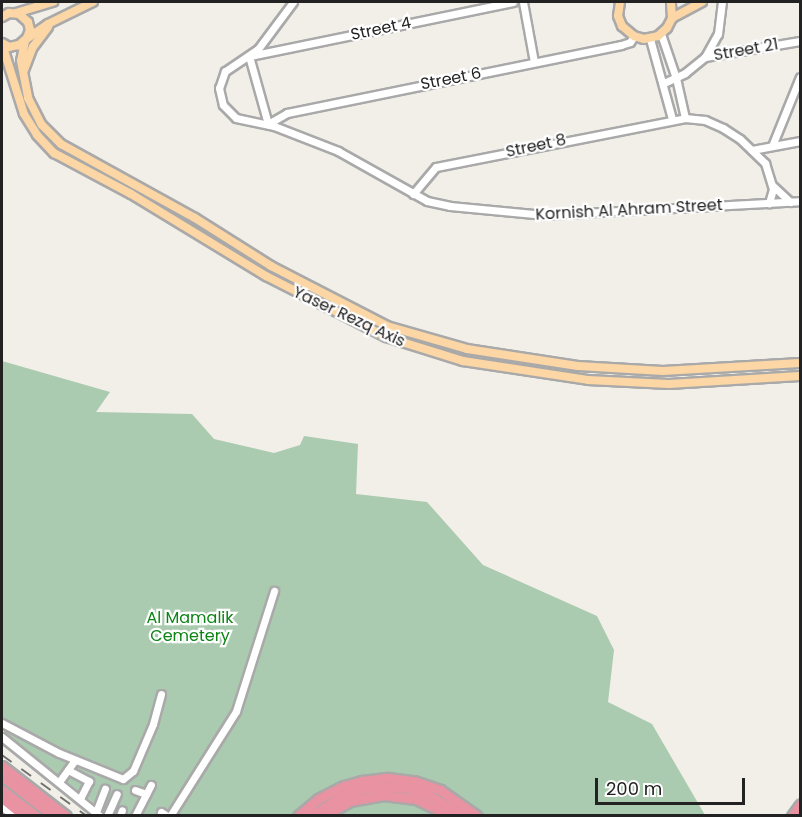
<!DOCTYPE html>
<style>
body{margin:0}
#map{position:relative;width:802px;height:817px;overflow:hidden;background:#f2efe9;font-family:Poppins,sans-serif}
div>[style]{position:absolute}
.cemetery>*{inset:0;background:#aacbaf}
.roads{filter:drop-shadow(2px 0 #a9a9a9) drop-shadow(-2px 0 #a9a9a9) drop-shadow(0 2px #a9a9a9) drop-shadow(0 -2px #a9a9a9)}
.minor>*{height:7px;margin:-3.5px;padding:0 3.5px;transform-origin:3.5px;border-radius:3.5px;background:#fff}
.major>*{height:8px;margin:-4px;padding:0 4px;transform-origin:4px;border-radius:4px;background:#fcd6a4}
.highway>*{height:9px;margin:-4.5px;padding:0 4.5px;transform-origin:4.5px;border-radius:4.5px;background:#e892a2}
.rail>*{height:1.5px;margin-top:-0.75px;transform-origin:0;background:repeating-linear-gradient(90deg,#707070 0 12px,transparent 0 24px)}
span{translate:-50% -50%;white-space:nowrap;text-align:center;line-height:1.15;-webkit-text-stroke:4.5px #fff;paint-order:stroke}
.street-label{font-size:16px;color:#222}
.park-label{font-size:16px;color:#0c8416}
.frame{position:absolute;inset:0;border:3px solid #222;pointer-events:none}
.scale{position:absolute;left:595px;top:778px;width:150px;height:27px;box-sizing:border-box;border:3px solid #222;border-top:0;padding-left:8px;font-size:18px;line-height:21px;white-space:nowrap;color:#222;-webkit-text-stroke:4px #fff;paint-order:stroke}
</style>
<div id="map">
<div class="cemetery">
<div style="clip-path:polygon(2px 361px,110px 392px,96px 412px,192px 414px,214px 439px,274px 453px,300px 445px,304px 436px,358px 444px,356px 494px,427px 502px,483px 565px,597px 616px,614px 650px,608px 702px,652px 724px,705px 815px,109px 815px,2px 730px)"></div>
</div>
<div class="roads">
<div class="minor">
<div style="left:293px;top:2px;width:59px;rotate:126.7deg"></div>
<div style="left:258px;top:49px;width:40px;rotate:146deg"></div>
<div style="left:225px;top:71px;width:18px;rotate:109deg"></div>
<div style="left:219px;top:88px;width:17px;rotate:77deg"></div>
<div style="left:223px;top:105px;width:18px;rotate:45deg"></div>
<div style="left:236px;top:118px;width:39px;rotate:12deg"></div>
<div style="left:274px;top:126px;width:69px;rotate:21.3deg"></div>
<div style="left:338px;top:151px;width:102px;rotate:29.3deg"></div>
<div style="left:427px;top:201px;width:24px;rotate:12deg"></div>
<div style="left:450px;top:206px;width:95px;rotate:5.4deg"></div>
<div style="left:545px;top:215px;width:255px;rotate:-3.1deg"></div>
<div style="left:513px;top:2px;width:269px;rotate:168.4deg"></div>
<div style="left:249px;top:56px;width:71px;rotate:74.4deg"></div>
<div style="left:268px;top:124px;width:22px;rotate:-30deg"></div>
<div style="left:287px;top:113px;width:341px;rotate:-11.5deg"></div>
<div style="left:621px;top:45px;width:9px;rotate:-18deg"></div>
<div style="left:630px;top:42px;width:7px;rotate:-56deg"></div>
<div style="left:523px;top:2px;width:61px;rotate:79.6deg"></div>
<div style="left:661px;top:34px;width:46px;rotate:71.2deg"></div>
<div style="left:676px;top:78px;width:41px;rotate:77.3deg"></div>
<div style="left:650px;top:39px;width:83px;rotate:74.6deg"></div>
<div style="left:705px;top:57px;width:26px;rotate:-61deg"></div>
<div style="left:718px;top:34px;width:32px;rotate:-83deg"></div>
<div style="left:664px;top:83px;width:23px;rotate:-25deg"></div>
<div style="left:685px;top:73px;width:26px;rotate:-39deg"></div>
<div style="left:705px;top:57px;width:96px;rotate:-9.6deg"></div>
<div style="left:772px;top:146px;width:74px;rotate:-67.9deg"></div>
<div style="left:752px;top:150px;width:49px;rotate:-10.6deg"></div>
<div style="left:772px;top:185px;width:25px;rotate:43deg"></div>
<div style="left:413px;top:194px;width:35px;rotate:-50deg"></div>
<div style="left:436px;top:167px;width:254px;rotate:-11.1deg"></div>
<div style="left:685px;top:118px;width:20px;rotate:6deg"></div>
<div style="left:705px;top:120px;width:20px;rotate:24deg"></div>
<div style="left:723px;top:128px;width:20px;rotate:33deg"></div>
<div style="left:740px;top:139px;width:35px;rotate:44deg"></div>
<div style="left:765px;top:163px;width:27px;rotate:73deg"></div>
<div style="left:773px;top:189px;width:15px;rotate:106deg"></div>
<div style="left:2px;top:723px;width:64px;rotate:27.8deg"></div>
<div style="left:59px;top:753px;width:69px;rotate:22.1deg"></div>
<div style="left:123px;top:779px;width:13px;rotate:-39deg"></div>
<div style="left:133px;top:771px;width:51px;rotate:-66.9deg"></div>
<div style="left:153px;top:724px;width:31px;rotate:-75deg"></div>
<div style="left:2px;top:737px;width:126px;rotate:38.9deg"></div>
<div style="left:68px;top:770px;width:24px;rotate:28deg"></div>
<div style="left:89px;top:781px;width:20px;rotate:117deg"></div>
<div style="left:59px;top:782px;width:27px;rotate:-54deg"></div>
<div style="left:135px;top:790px;width:12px;rotate:20deg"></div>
<div style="left:2px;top:807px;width:16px;rotate:35deg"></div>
<div style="left:96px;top:812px;width:25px;rotate:-69deg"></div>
<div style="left:161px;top:812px;width:7px;rotate:34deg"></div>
<div style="left:107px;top:816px;width:24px;rotate:-66deg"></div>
<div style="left:120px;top:816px;width:6px;rotate:-72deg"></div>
<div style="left:135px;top:816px;width:35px;rotate:-63deg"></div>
<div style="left:170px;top:816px;width:124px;rotate:-57.8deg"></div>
<div style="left:236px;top:711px;width:126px;rotate:-72.4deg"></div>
</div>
<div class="major">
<div style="left:620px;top:2px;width:14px;rotate:98deg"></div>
<div style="left:618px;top:16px;width:11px;rotate:68deg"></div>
<div style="left:622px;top:26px;width:16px;rotate:40deg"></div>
<div style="left:634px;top:36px;width:10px;rotate:17deg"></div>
<div style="left:644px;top:39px;width:14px;rotate:-12deg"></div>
<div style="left:658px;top:36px;width:12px;rotate:-42deg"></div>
<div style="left:667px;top:28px;width:11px;rotate:-63deg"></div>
<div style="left:672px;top:18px;width:16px;rotate:-94deg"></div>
<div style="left:16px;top:13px;width:39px;rotate:-17deg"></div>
<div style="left:2px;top:17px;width:8px;rotate:-30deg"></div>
<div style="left:9px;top:13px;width:10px;rotate:6deg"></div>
<div style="left:19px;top:14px;width:12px;rotate:42deg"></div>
<div style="left:28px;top:22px;width:8px;rotate:76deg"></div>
<div style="left:30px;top:30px;width:9px;rotate:111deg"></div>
<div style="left:27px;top:38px;width:11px;rotate:139deg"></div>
<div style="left:19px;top:45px;width:10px;rotate:169deg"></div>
<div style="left:9px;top:47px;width:8px;rotate:-150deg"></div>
<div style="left:672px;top:18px;width:34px;rotate:-28deg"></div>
<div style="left:28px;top:38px;width:24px;rotate:-35deg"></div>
<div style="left:48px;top:24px;width:50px;rotate:-26.1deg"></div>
<div style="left:25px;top:41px;width:20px;rotate:101deg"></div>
<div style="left:21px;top:61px;width:38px;rotate:79deg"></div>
<div style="left:28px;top:98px;width:30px;rotate:63deg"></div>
<div style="left:42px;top:125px;width:27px;rotate:45deg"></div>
<div style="left:61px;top:144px;width:153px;rotate:28.9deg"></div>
<div style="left:195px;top:218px;width:90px;rotate:32.3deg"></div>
<div style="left:271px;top:266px;width:131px;rotate:27.3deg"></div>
<div style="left:387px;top:326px;width:83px;rotate:16deg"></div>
<div style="left:467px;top:349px;width:112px;rotate:8.7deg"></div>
<div style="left:578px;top:366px;width:85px;rotate:3.4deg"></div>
<div style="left:663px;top:371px;width:137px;rotate:-3.3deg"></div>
<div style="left:2px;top:44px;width:73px;rotate:72.6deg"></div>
<div style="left:24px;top:114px;width:25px;rotate:58deg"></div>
<div style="left:37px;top:135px;width:25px;rotate:47deg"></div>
<div style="left:54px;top:153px;width:87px;rotate:28deg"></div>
<div style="left:131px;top:194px;width:158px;rotate:31.3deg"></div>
<div style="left:266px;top:276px;width:135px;rotate:26.9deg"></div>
<div style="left:386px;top:337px;width:81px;rotate:17.3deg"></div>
<div style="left:463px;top:361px;width:126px;rotate:8.6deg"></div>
<div style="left:588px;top:380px;width:81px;rotate:2.8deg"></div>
<div style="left:669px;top:384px;width:131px;rotate:-3.5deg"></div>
<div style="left:24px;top:70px;width:25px;rotate:-69deg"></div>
<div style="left:33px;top:47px;width:25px;rotate:-53deg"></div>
</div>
<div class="highway">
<div style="left:2px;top:766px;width:81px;rotate:38deg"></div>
<div style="left:2px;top:776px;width:65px;rotate:38.1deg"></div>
<div style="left:2px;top:790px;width:43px;rotate:37.4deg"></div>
<div style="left:2px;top:798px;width:28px;rotate:39deg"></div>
<div style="left:298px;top:816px;width:26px;rotate:-40deg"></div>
<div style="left:318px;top:799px;width:29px;rotate:-27deg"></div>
<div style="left:344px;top:786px;width:19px;rotate:-16deg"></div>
<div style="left:362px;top:781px;width:26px;rotate:-7deg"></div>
<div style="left:388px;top:778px;width:26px;rotate:7deg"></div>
<div style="left:414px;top:781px;width:28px;rotate:19deg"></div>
<div style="left:440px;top:790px;width:45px;rotate:35.1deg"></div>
<div style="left:311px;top:816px;width:38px;rotate:-33deg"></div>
<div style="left:343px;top:795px;width:22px;rotate:-16deg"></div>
<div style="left:364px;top:789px;width:22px;rotate:-5deg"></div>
<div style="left:386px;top:787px;width:21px;rotate:3deg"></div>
<div style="left:407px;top:788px;width:21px;rotate:17deg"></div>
<div style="left:427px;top:794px;width:43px;rotate:30.7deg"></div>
<div style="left:323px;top:816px;width:31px;rotate:-29deg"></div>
<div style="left:350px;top:801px;width:34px;rotate:-10deg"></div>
<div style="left:383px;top:795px;width:33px;rotate:7deg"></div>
<div style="left:416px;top:799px;width:39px;rotate:26deg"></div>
<div style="left:792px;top:816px;width:14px;rotate:-54deg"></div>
</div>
</div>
<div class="rail">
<div style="left:2px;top:755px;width:105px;rotate:35.7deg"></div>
</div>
<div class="street-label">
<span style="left:381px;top:29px;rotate:-12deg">Street 4</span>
<span style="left:746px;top:50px;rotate:-10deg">Street 21</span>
<span style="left:451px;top:79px;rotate:-11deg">Street 6</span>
<span style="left:536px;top:146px;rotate:-12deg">Street 8</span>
<span style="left:629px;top:210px;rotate:-3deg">Kornish Al Ahram Street</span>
<span style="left:349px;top:317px;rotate:25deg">Yaser Rezq Axis</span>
</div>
<div class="park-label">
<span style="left:190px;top:627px">Al Mamalik<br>Cemetery</span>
</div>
<div class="frame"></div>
<div class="scale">200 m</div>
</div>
